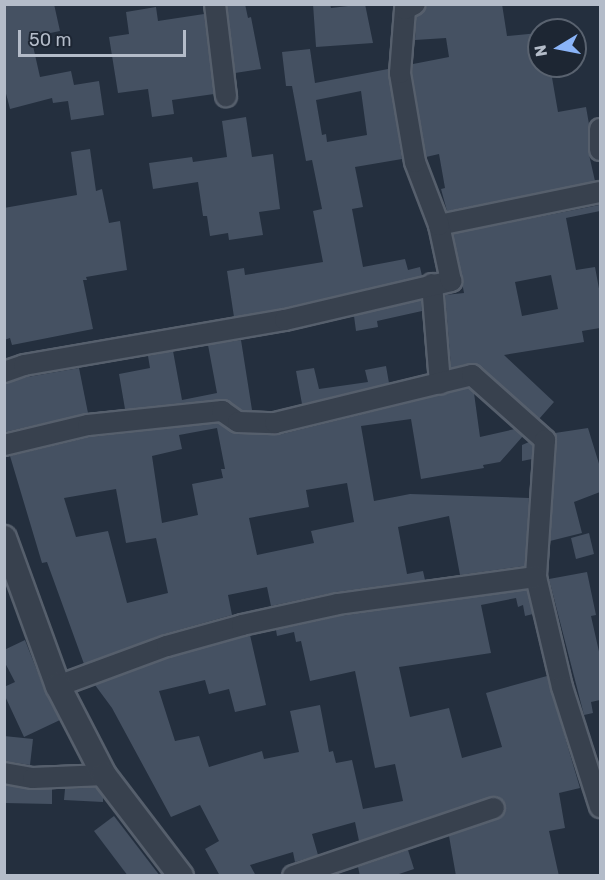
<!DOCTYPE html>
<style>
body{margin:0}
#map{position:relative;width:605px;height:880px;overflow:hidden;background:#242f3e;font-family:Rubik,sans-serif}
div>[style]{position:absolute}
.building>*{inset:0;background:#455162}
.roads{filter:drop-shadow(2px 0 #565f6c) drop-shadow(-2px 0 #565f6c) drop-shadow(0 2px #565f6c) drop-shadow(0 -2px #565f6c)}
.minor>*{height:20px;margin:-10px;padding:0 10px;transform-origin:10px;border-radius:10px;background:#38414e}
.tertiary>*{height:24px;margin:-12px;padding:0 12px;transform-origin:12px;border-radius:12px;background:#38414e}
span{translate:-50% -50%;white-space:nowrap;text-align:center;line-height:1.15;-webkit-text-stroke:4.5px #1d2633;paint-order:stroke}
.frame{position:absolute;inset:0;border:6px solid #b4bcc9;pointer-events:none}
.north{position:absolute;left:527px;top:18px;width:60px;height:60px;box-sizing:border-box;background:#1d2633;border:2px solid #59626f;border-radius:50%;rotate:260deg;font-size:16px;font-weight:700;line-height:24px;text-align:center;color:#b4bcc9}
.north::after{content:'';display:block;margin:auto;width:21px;height:27px;background:#8ab4f8;clip-path:polygon(50% 0,100% 100%,50% 72%,0 100%)}
.scale{position:absolute;left:18px;top:30px;width:168px;height:27px;box-sizing:border-box;border:3px solid #b4bcc9;border-top:0;padding-left:8px;font-size:18px;line-height:21px;white-space:nowrap;color:#b4bcc9;-webkit-text-stroke:4px #1d2633;paint-order:stroke}
</style>
<div id="map">
<div class="building">
<div style="clip-path:polygon(4px 4px,54px 4px,60px 31px,31px 37px,40px 77px,71px 71px,74px 85px,99px 81px,104px 115px,71px 120px,68px 101px,53px 103px,52px 98px,10px 109px,4px 86px)"></div>
<div style="clip-path:polygon(227px 4px,245px 4px,248px 18px,251px 17px,261px 69px,235px 73px)"></div>
<div style="clip-path:polygon(313px 4px,330px 4px,331px 8px,365px 4px,373px 43px,316px 47px)"></div>
<div style="clip-path:polygon(460px 4px,502px 4px,507px 36px,539px 33px,539px 66px,550px 66px,558px 112px,586px 107px,589px 124px,588px 150px,595px 181px,447px 211px,441px 189px,445px 188px,439px 154px,426px 157px,412px 72px,413px 64px,449px 57px,446px 38px,415px 40px,416px 17px,427px 6px)"></div>
<div style="clip-path:polygon(156px 7px,158px 21px,204px 14px,214px 94px,172px 100px,174px 114px,152px 117px,148px 89px,118px 93px,109px 37px,129px 34px,126px 12px)"></div>
<div style="clip-path:polygon(evenodd,310px 49px,315px 83px,388px 69px,402px 159px,355px 167px,363px 207px,352px 209px,363px 267px,405px 259px,408px 270px,420px 267px,422px 276px,283px 308px,234px 317px,227px 271px,244px 268px,245px 275px,323px 262px,313px 211px,322px 209px,312px 160px,306px 161px,292px 86px,286px 86px,282px 52px,310px 49px,361px 91px,367px 135px,327px 142px,326px 134px,322px 135px,316px 100px,361px 91px)"></div>
<div style="clip-path:polygon(246px 117px,252px 157px,273px 154px,280px 209px,259px 212px,263px 235px,229px 240px,228px 233px,210px 236px,207px 216px,203px 216px,198px 182px,153px 189px,149px 163px,192px 157px,193px 162px,227px 157px,222px 121px)"></div>
<div style="clip-path:polygon(90px 149px,96px 191px,102px 189px,109px 223px,120px 221px,127px 270px,86px 277px,87px 280px,83px 280px,93px 329px,12px 345px,10px 338px,4px 340px,4px 208px,77px 195px,71px 152px)"></div>
<div style="clip-path:polygon(evenodd,599px 205px,600px 211px,566px 218px,576px 270px,595px 267px,600px 294px,600px 328px,582px 331px,584px 342px,504px 355px,554px 402px,539px 419px,480px 366px,470px 363px,451px 368px,445px 295px,464px 293px,453px 234px,599px 205px,551px 275px,558px 309px,522px 316px,515px 282px,551px 275px)"></div>
<div style="clip-path:polygon(421px 300px,422px 311px,377px 321px,378px 327px,356px 331px,354px 316px)"></div>
<div style="clip-path:polygon(241px 340px,252px 410px,242px 410px,221px 399px,125px 409px,119px 374px,150px 368px,148px 356px,173px 351px,182px 400px,217px 393px,208px 345px)"></div>
<div style="clip-path:polygon(386px 366px,389px 383px,302px 404px,296px 371px,314px 368px,319px 389px,368px 382px,365px 370px)"></div>
<div style="clip-path:polygon(79px 368px,88px 413px,5px 432px,4px 384px,27px 377px)"></div>
<div style="clip-path:polygon(evenodd,469px 388px,474px 393px,480px 437px,515px 429px,523px 436px,500px 462px,483px 465px,484px 468px,421px 479px,411px 419px,361px 426px,374px 501px,410px 494px,529px 498px,525px 566px,460px 575px,449px 516px,398px 527px,407px 574px,423px 571px,425px 580px,336px 592px,271px 606px,267px 587px,228px 595px,232px 615px,164px 634px,84px 664px,47px 562px,42px 563px,10px 456px,90px 437px,219px 423px,237px 434px,278px 435px,469px 388px,217px 428px,225px 469px,221px 469px,223px 478px,192px 484px,198px 515px,162px 523px,152px 456px,182px 449px,179px 435px,217px 428px,469px 388px,347px 483px,354px 522px,311px 531px,314px 543px,257px 555px,249px 518px,309px 507px,306px 490px,347px 483px,469px 388px,116px 489px,126px 543px,156px 538px,168px 593px,127px 603px,108px 531px,76px 537px,64px 498px,116px 489px)"></div>
<div style="clip-path:polygon(588px 428px,600px 467px,600px 492px,574px 502px,582px 533px,550px 541px,557px 441px,555px 433px)"></div>
<div style="clip-path:polygon(529px 442px,533px 445px,532px 459px,522px 461px,522px 445px)"></div>
<div style="clip-path:polygon(589px 533px,594px 554px,576px 559px,571px 538px)"></div>
<div style="clip-path:polygon(587px 572px,596px 615px,591px 616px,600px 656px,600px 700px,591px 702px,593px 713px,584px 715px,549px 579px)"></div>
<div style="clip-path:polygon(527px 590px,533px 614px,525px 616px,523px 605px,518px 607px,516px 598px,481px 605px,491px 653px,399px 667px,410px 717px,449px 708px,462px 758px,502px 747px,486px 693px,547px 676px,580px 788px,559px 793px,565px 828px,549px 831px,559px 876px,456px 876px,449px 836px,503px 816px,505px 804px,496px 796px,359px 841px,355px 822px,312px 834px,318px 855px,295px 862px,293px 852px,250px 865px,256px 876px,220px 876px,205px 849px,219px 841px,200px 805px,171px 817px,112px 708px,95px 685px,171px 657px,250px 635px,266px 705px,235px 712px,229px 689px,209px 694px,205px 680px,159px 691px,175px 741px,199px 736px,209px 767px,262px 751px,264px 759px,299px 752px,290px 711px,320px 705px,329px 752px,333px 751px,336px 763px,352px 760px,363px 809px,403px 801px,395px 764px,375px 768px,355px 671px,310px 681px,301px 641px,296px 642px,294px 632px,277px 636px,276px 630px,340px 616px)"></div>
<div style="clip-path:polygon(25px 640px,45px 691px,60px 720px,24px 737px,4px 694px,4px 687px,15px 682px,4px 661px,4px 650px)"></div>
<div style="clip-path:polygon(4px 736px,33px 739px,30px 765px,4px 761px)"></div>
<div style="clip-path:polygon(4px 785px,31px 790px,52px 789px,52px 804px,4px 803px)"></div>
<div style="clip-path:polygon(96px 787px,103px 797px,103px 802px,64px 800px,65px 789px)"></div>
<div style="clip-path:polygon(114px 816px,160px 876px,128px 876px,94px 831px)"></div>
<div style="clip-path:polygon(408px 850px,414px 869px,393px 876px,360px 876px,358px 867px)"></div>
</div>
<div class="roads">
<div class="minor">
<div style="left:215px;top:4px;width:93px;rotate:83.2deg"></div>
<div style="left:600px;top:129px;width:21px;rotate:90deg"></div>
<div style="left:439px;top:225px;width:164px;rotate:-11.6deg"></div>
<div style="left:432px;top:284px;width:100px;rotate:85.4deg"></div>
<div style="left:4px;top:372px;width:21px;rotate:-19deg"></div>
<div style="left:24px;top:365px;width:265px;rotate:-9.8deg"></div>
<div style="left:285px;top:320px;width:171px;rotate:-13.2deg"></div>
<div style="left:451px;top:281px;width:57px;rotate:-102.1deg"></div>
<div style="left:439px;top:225px;width:67px;rotate:-110.9deg"></div>
<div style="left:415px;top:162px;width:90px;rotate:-99.6deg"></div>
<div style="left:400px;top:73px;width:64px;rotate:-85.5deg"></div>
<div style="left:405px;top:9px;width:11px;rotate:-27deg"></div>
<div style="left:4px;top:445px;width:86px;rotate:-13.4deg"></div>
<div style="left:88px;top:425px;width:135px;rotate:-6deg"></div>
<div style="left:222px;top:411px;width:19px;rotate:35deg"></div>
<div style="left:238px;top:422px;width:37px;rotate:2deg"></div>
<div style="left:275px;top:423px;width:203px;rotate:-13.7deg"></div>
<div style="left:472px;top:375px;width:98px;rotate:41.7deg"></div>
<div style="left:545px;top:440px;width:137px;rotate:93.8deg"></div>
<div style="left:536px;top:577px;width:113px;rotate:76.7deg"></div>
<div style="left:562px;top:687px;width:126px;rotate:72.4deg"></div>
<div style="left:58px;top:686px;width:116px;rotate:-20.2deg"></div>
<div style="left:167px;top:646px;width:78px;rotate:-15.6deg"></div>
<div style="left:242px;top:625px;width:98px;rotate:-12.3deg"></div>
<div style="left:338px;top:604px;width:200px;rotate:-7.8deg"></div>
<div style="left:4px;top:773px;width:29px;rotate:10deg"></div>
<div style="left:33px;top:778px;width:71px;rotate:-2.4deg"></div>
<div style="left:293px;top:876px;width:212px;rotate:-18.7deg"></div>
</div>
<div class="tertiary">
<div style="left:4px;top:538px;width:158px;rotate:70deg"></div>
<div style="left:58px;top:686px;width:100px;rotate:62.7deg"></div>
<div style="left:104px;top:775px;width:127px;rotate:52.7deg"></div>
</div>
</div>
<div class="frame"></div>
<div class="north">N</div>
<div class="scale">50 m</div>
</div>
